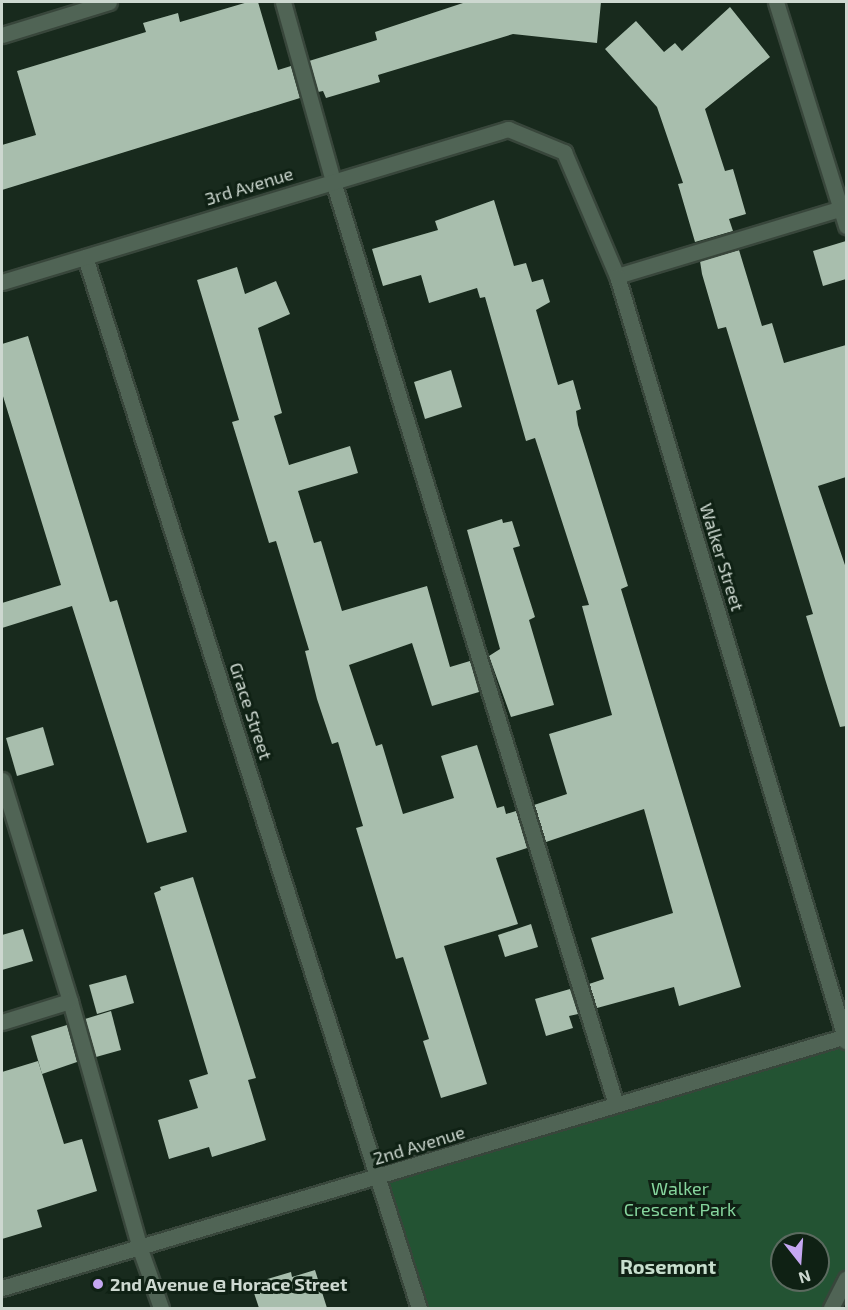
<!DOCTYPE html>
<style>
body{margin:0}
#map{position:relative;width:848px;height:1310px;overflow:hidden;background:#182a1d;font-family:"Exo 2",sans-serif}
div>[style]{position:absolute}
.green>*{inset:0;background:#235333}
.building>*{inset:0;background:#a8bead}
.roads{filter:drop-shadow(2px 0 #38463b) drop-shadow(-2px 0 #38463b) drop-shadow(0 2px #38463b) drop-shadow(0 -2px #38463b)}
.lane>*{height:15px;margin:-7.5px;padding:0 7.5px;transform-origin:7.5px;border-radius:7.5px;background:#506455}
.street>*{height:15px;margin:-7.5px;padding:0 7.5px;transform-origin:7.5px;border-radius:7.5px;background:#506455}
.dots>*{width:16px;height:16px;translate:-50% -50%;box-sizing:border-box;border:3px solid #0f2114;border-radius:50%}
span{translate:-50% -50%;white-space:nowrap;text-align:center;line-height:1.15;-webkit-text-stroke:6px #0f2114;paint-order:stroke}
.street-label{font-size:18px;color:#cdd8d0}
.park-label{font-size:18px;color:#86d59d}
.poi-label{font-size:18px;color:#cdd8d0;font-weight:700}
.left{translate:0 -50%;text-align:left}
.neighbourhood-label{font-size:20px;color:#c7decd;font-weight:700}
.frame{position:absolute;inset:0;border:3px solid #cdd8d0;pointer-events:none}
.north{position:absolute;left:770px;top:1232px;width:60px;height:60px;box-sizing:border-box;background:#0f2114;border:2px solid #5b6a5f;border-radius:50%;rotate:163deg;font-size:16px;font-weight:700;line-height:24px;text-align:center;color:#cdd8d0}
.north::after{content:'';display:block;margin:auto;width:21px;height:27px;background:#c5a7f1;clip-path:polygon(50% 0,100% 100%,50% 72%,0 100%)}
</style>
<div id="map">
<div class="green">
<div style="clip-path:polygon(evenodd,846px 1041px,846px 1279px,831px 1308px,419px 1308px,379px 1178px,846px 1041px,782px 1244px,818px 1244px,818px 1280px,782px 1280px,782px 1244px)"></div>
</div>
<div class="building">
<div style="clip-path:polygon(248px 2px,258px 2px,278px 70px,291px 66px,300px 98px,2px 190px,2px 145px,36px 135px,17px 71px,146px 32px,143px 23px,178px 13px,180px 22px)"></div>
<div style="clip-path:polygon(466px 2px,601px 2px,597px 43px,513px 34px,378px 75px,380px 82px,326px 98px,323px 91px,318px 92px,309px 61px,377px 40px,375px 32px)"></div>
<div style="clip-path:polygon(730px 7px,770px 57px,705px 109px,725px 171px,733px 169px,746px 214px,729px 219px,733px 231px,695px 242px,678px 184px,683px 183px,657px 107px,605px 49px,636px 21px,664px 52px,675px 43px,682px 51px)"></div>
<div style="clip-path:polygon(494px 200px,514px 266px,526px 263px,532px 282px,543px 279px,550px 302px,536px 310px,558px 385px,573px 380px,581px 409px,576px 411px,578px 425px,628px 586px,621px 589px,741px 987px,679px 1006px,674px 987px,597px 1008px,589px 984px,604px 979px,591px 938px,673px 913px,644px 809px,546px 842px,534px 805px,567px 794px,549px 734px,612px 715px,582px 606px,589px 605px,535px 438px,526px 441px,485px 297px,480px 298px,477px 288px,429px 303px,421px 275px,383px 286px,372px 249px,438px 230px,435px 221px)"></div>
<div style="clip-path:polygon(846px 241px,846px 279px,823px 286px,813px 251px)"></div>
<div style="clip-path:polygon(739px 250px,762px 326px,772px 323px,784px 363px,846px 345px,846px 477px,818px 486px,846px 568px,846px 726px,840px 727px,825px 679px,806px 616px,813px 614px,726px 327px,718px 329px,702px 274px,700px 261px)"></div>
<div style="clip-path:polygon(237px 267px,245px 294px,276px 281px,290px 314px,258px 328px,282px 413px,274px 416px,289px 465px,350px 446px,358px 473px,298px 491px,314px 543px,321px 541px,342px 611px,427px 586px,450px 667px,470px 661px,479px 692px,432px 706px,412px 643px,349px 665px,376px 746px,382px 744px,403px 814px,454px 798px,441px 756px,477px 745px,497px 808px,504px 806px,506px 814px,516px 811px,527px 848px,496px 858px,518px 924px,444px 946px,487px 1084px,441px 1098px,423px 1041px,429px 1039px,403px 957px,396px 959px,356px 828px,363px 826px,338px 742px,332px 744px,317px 699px,305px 651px,309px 650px,276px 541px,269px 543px,232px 422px,239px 420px,197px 280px)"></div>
<div style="clip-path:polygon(28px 336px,110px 602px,117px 600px,187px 832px,147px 843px,72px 606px,2px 628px,2px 603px,61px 585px,2px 393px,2px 344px)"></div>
<div style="clip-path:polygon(451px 370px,462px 407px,425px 419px,414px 382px)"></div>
<div style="clip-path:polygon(502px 519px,503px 523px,512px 521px,520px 546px,513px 548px,535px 617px,529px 620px,554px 705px,511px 717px,489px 656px,500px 649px,467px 530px)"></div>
<div style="clip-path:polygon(43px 727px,54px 765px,17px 776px,6px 738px)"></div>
<div style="clip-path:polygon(193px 877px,256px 1078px,248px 1080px,266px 1140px,212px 1157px,209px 1147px,169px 1159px,158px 1120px,198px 1108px,189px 1080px,208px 1074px,154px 893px,161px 890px,160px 887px)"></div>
<div style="clip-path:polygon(531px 924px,538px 947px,505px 957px,498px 935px)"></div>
<div style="clip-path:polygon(23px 929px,33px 961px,2px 970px,2px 935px)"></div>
<div style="clip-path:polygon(126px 975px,134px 1003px,97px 1014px,89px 985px)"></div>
<div style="clip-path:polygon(570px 989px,578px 1014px,569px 1016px,573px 1028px,546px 1036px,535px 999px)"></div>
<div style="clip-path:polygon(111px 1011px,121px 1050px,96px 1057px,85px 1019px)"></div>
<div style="clip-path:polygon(67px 1025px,77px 1062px,42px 1074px,31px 1036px)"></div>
<div style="clip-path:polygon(38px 1061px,64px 1144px,82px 1139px,97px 1191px,37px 1210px,42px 1227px,2px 1239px,2px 1072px)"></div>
<div style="clip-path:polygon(315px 1270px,327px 1308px,259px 1308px,251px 1284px,291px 1272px,292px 1277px)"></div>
</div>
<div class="roads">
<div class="lane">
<div style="left:283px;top:2px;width:186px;rotate:74.4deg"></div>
<div style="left:333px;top:181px;width:966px;rotate:72.97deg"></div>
<div style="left:776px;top:2px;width:235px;rotate:72.6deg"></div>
<div style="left:2px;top:35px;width:112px;rotate:-17.1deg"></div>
<div style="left:617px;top:276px;width:239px;rotate:-16.8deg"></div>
<div style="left:2px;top:780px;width:231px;rotate:72.9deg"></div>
<div style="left:70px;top:1001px;width:258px;rotate:74.2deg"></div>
<div style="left:140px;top:1249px;width:63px;rotate:70.4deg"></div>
<div style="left:2px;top:1022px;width:71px;rotate:-17.2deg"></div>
</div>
<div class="street">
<div style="left:85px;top:257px;width:1103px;rotate:72.37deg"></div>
<div style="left:2px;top:282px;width:529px;rotate:-16.82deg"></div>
<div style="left:508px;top:129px;width:61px;rotate:22.3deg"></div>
<div style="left:564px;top:152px;width:135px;rotate:66.9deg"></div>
<div style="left:617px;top:276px;width:799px;rotate:73.34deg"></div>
<div style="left:2px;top:1288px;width:881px;rotate:-16.62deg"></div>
<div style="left:831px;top:1308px;width:33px;rotate:-63deg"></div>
</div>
</div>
<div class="dots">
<div style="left:98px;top:1284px;background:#c5a7f1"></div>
</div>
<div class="street-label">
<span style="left:249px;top:186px;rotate:-17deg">3rd Avenue</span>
<span style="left:722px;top:557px;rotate:73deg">Walker Street</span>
<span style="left:251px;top:711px;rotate:72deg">Grace Street</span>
<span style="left:419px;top:1145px;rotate:-17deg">2nd Avenue</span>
</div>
<div class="park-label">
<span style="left:680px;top:1199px">Walker<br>Crescent Park</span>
</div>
<div class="poi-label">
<span class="left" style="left:110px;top:1284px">2nd Avenue @ Horace Street</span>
</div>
<div class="neighbourhood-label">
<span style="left:668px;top:1266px">Rosemont</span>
</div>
<div class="frame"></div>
<div class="north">N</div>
</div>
